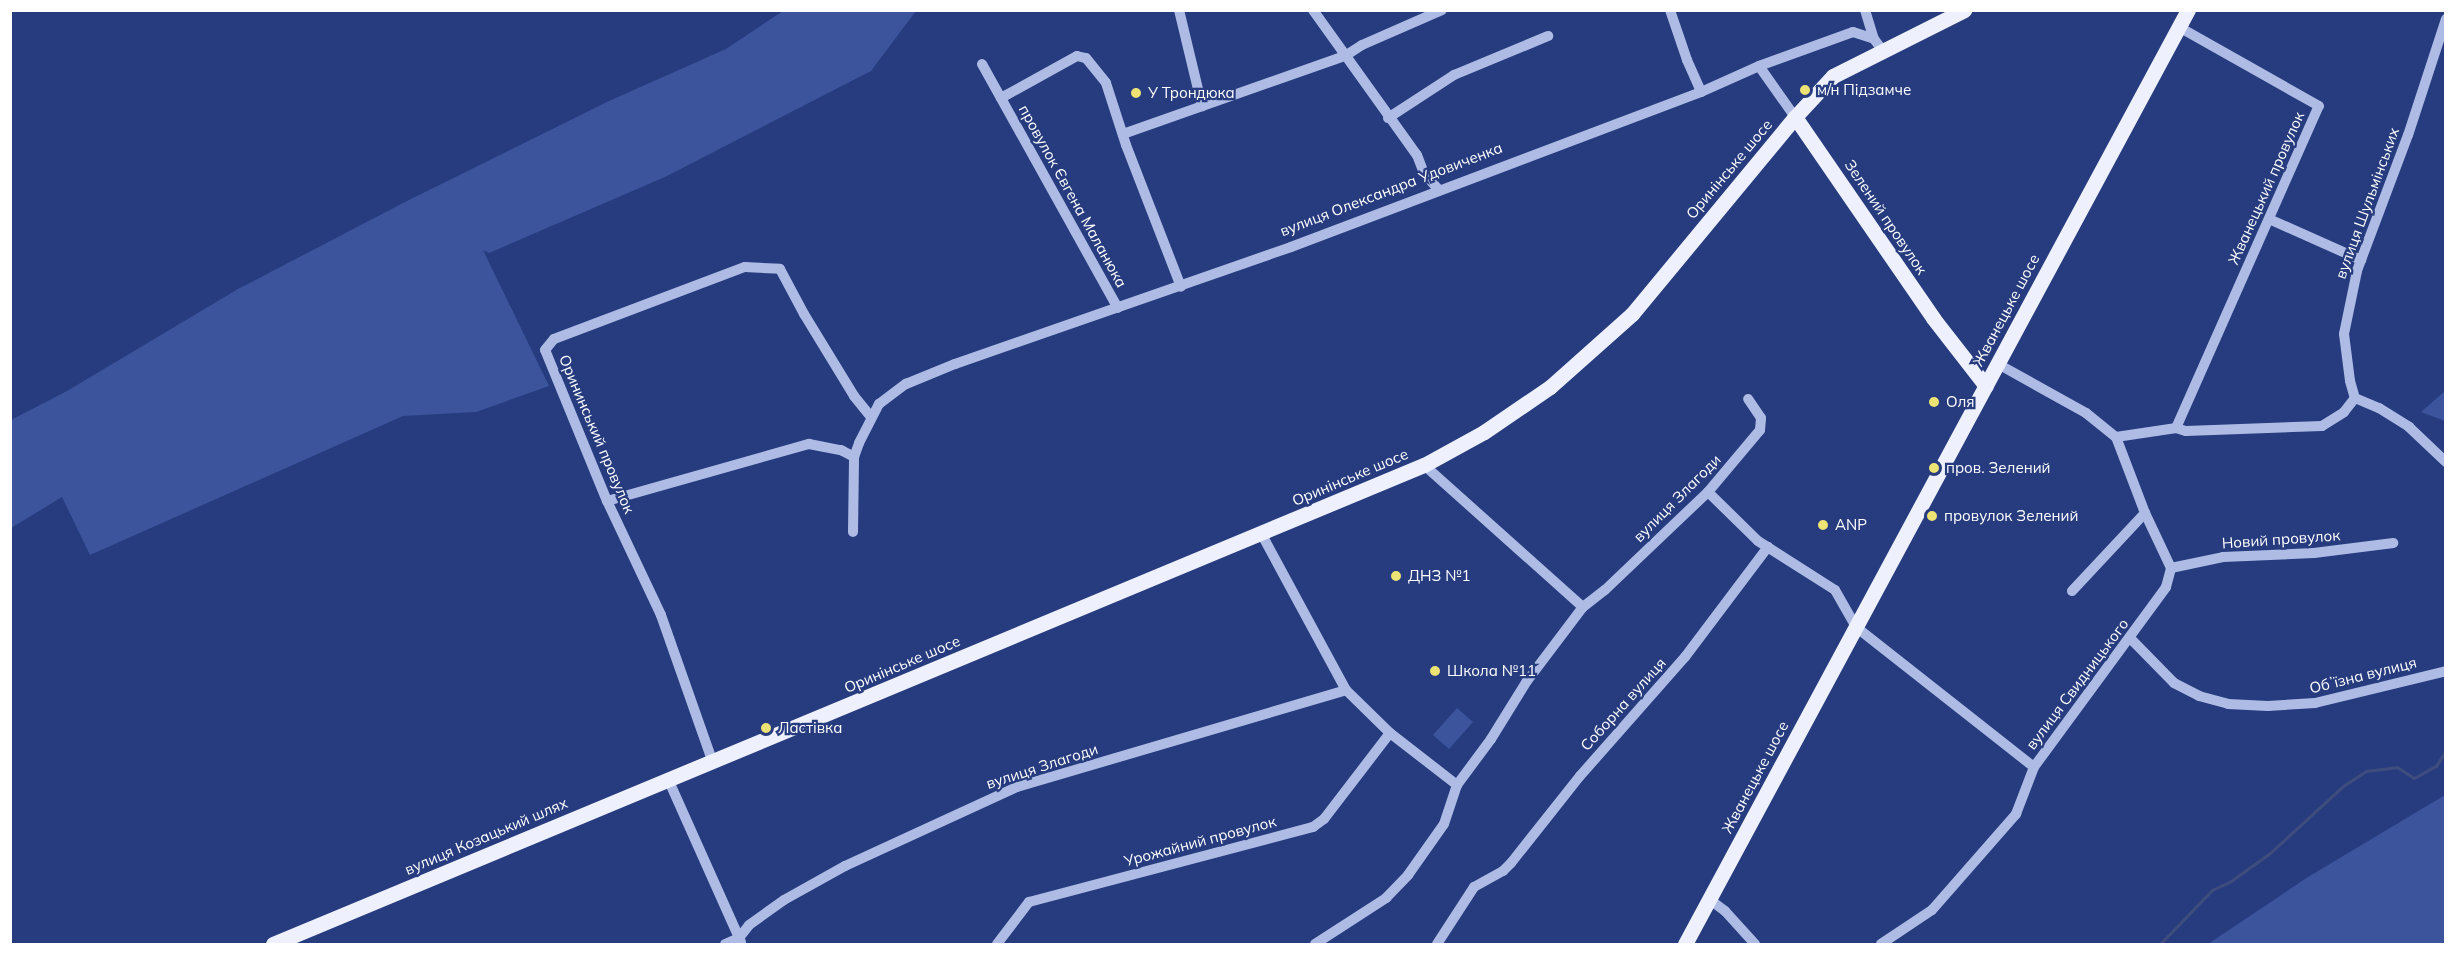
<!DOCTYPE html>
<meta charset="utf-8">
<style>
body{margin:0}
#map{position:relative;width:2456px;height:955px;overflow:hidden;background:#273c7f;font-family:Mulish,sans-serif}
div>[style]{position:absolute}
.green>*{inset:0;background:#3c549c}
.stream>*{height:3px;margin:-1.5px;padding:0 1.5px;transform-origin:1.5px;border-radius:1.5px;background:#3f4d7e}
.minor>*{height:10px;margin:-5px;padding:0 5px;transform-origin:5px;border-radius:5px;background:#aebce5}
.major>*{height:15px;margin:-7.5px;padding:0 7.5px;transform-origin:7.5px;border-radius:7.5px;background:#eef1fd}
.dots>*{width:16px;height:16px;translate:-50% -50%;box-sizing:border-box;border:3px solid #273c7f;border-radius:50%}
span{translate:-50% -50%;white-space:nowrap;text-align:center;line-height:1.15;-webkit-text-stroke:4.5px #273c7f;paint-order:stroke}
.poi-label{font-size:15px;color:#fff}
.left{translate:0 -50%;text-align:left}
.street-label{font-size:15px;color:#fff}
.frame{position:absolute;inset:0;border:12px solid #fff;pointer-events:none}
</style>
<div id="map">
<div class="green">
<div style="clip-path:polygon(783px 11px,916px 11px,871px 71px,665px 177px,489px 253px,483px 250px,549px 386px,476px 412px,403px 416px,90px 555px,62px 497px,11px 528px,11px 420px,67px 391px,238px 289px,407px 201px,609px 101px,726px 49px)"></div>
<div style="clip-path:polygon(2445px 391px,2445px 421px,2421px 412px)"></div>
<div style="clip-path:polygon(1457px 708px,1473px 722px,1449px 749px,1433px 735px)"></div>
<div style="clip-path:polygon(2445px 795px,2445px 944px,2208px 944px,2308px 877px)"></div>
</div>
<div class="stream">
<div style="left:2160px;top:944px;width:75px;rotate:-46.1deg"></div>
<div style="left:2212px;top:890px;width:21px;rotate:-25deg"></div>
<div style="left:2231px;top:881px;width:48px;rotate:-35.7deg"></div>
<div style="left:2270px;top:853px;width:99px;rotate:-42.5deg"></div>
<div style="left:2343px;top:786px;width:27px;rotate:-33deg"></div>
<div style="left:2366px;top:771px;width:31px;rotate:-7deg"></div>
<div style="left:2397px;top:767px;width:20px;rotate:33deg"></div>
<div style="left:2414px;top:778px;width:25px;rotate:-29deg"></div>
<div style="left:2436px;top:766px;width:19px;rotate:-58deg"></div>
</div>
<div class="minor">
<div style="left:1179px;top:10px;width:99px;rotate:76.5deg"></div>
<div style="left:1313px;top:10px;width:178px;rotate:54.4deg"></div>
<div style="left:1417px;top:155px;width:19px;rotate:69deg"></div>
<div style="left:1424px;top:173px;width:23px;rotate:49deg"></div>
<div style="left:1670px;top:10px;width:53px;rotate:71.2deg"></div>
<div style="left:1687px;top:60px;width:35px;rotate:66deg"></div>
<div style="left:1865px;top:10px;width:30px;rotate:73deg"></div>
<div style="left:2446px;top:19px;width:122px;rotate:108.1deg"></div>
<div style="left:2408px;top:135px;width:145px;rotate:110.6deg"></div>
<div style="left:2357px;top:271px;width:64px;rotate:101.7deg"></div>
<div style="left:2344px;top:334px;width:47px;rotate:82.7deg"></div>
<div style="left:2350px;top:381px;width:18px;rotate:74deg"></div>
<div style="left:2355px;top:398px;width:26px;rotate:23deg"></div>
<div style="left:2379px;top:408px;width:36px;rotate:32deg"></div>
<div style="left:2409px;top:427px;width:51px;rotate:43.4deg"></div>
<div style="left:982px;top:64px;width:279px;rotate:60.9deg"></div>
<div style="left:1759px;top:66px;width:62px;rotate:54.8deg"></div>
<div style="left:1001px;top:98px;width:87px;rotate:-28.9deg"></div>
<div style="left:1077px;top:56px;width:9px;rotate:13deg"></div>
<div style="left:1086px;top:58px;width:32px;rotate:51deg"></div>
<div style="left:1106px;top:83px;width:65px;rotate:72.1deg"></div>
<div style="left:1126px;top:145px;width:152px;rotate:68.8deg"></div>
<div style="left:1388px;top:118px;width:79px;rotate:-33.1deg"></div>
<div style="left:1454px;top:75px;width:102px;rotate:-22.5deg"></div>
<div style="left:1123px;top:134px;width:235px;rotate:-19.4deg"></div>
<div style="left:1345px;top:56px;width:20px;rotate:-33deg"></div>
<div style="left:1362px;top:45px;width:87px;rotate:-23.6deg"></div>
<div style="left:2269px;top:219px;width:101px;rotate:24deg"></div>
<div style="left:1998px;top:364px;width:101px;rotate:29.1deg"></div>
<div style="left:2086px;top:413px;width:38px;rotate:39deg"></div>
<div style="left:2116px;top:437px;width:81px;rotate:69.1deg"></div>
<div style="left:2145px;top:513px;width:61px;rotate:64.7deg"></div>
<div style="left:2176px;top:428px;width:352px;rotate:-66.1deg"></div>
<div style="left:2319px;top:106px;width:161px;rotate:-150.6deg"></div>
<div style="left:2116px;top:437px;width:61px;rotate:-8.5deg"></div>
<div style="left:2176px;top:428px;width:10px;rotate:17deg"></div>
<div style="left:2186px;top:431px;width:136px;rotate:-2.1deg"></div>
<div style="left:2322px;top:426px;width:26px;rotate:-32deg"></div>
<div style="left:2344px;top:412px;width:18px;rotate:-52deg"></div>
<div style="left:1424px;top:465px;width:213px;rotate:41.8deg"></div>
<div style="left:1708px;top:492px;width:70px;rotate:44.4deg"></div>
<div style="left:1758px;top:541px;width:91px;rotate:32.5deg"></div>
<div style="left:1835px;top:590px;width:43px;rotate:60.4deg"></div>
<div style="left:1856px;top:627px;width:226px;rotate:38.2deg"></div>
<div style="left:607px;top:501px;width:210px;rotate:-15.8deg"></div>
<div style="left:809px;top:444px;width:33px;rotate:11deg"></div>
<div style="left:841px;top:450px;width:15px;rotate:28deg"></div>
<div style="left:853px;top:532px;width:75px;rotate:-89.2deg"></div>
<div style="left:854px;top:457px;width:15px;rotate:-70deg"></div>
<div style="left:859px;top:443px;width:44px;rotate:-62.9deg"></div>
<div style="left:879px;top:404px;width:34px;rotate:-37deg"></div>
<div style="left:906px;top:384px;width:53px;rotate:-22.2deg"></div>
<div style="left:955px;top:364px;width:356px;rotate:-19.2deg"></div>
<div style="left:1291px;top:247px;width:438px;rotate:-20.7deg"></div>
<div style="left:1701px;top:92px;width:64px;rotate:-24.1deg"></div>
<div style="left:1759px;top:66px;width:100px;rotate:-19.9deg"></div>
<div style="left:1853px;top:32px;width:22px;rotate:18deg"></div>
<div style="left:1874px;top:39px;width:15px;rotate:53deg"></div>
<div style="left:1261px;top:533px;width:179px;rotate:61.6deg"></div>
<div style="left:1346px;top:690px;width:62px;rotate:44.3deg"></div>
<div style="left:1390px;top:733px;width:85px;rotate:37.8deg"></div>
<div style="left:2171px;top:568px;width:53px;rotate:-11.9deg"></div>
<div style="left:2223px;top:557px;width:91px;rotate:-2.5deg"></div>
<div style="left:2314px;top:553px;width:80px;rotate:-7.2deg"></div>
<div style="left:2072px;top:591px;width:107px;rotate:-46.9deg"></div>
<div style="left:2130px;top:638px;width:63px;rotate:45.6deg"></div>
<div style="left:2174px;top:683px;width:28px;rotate:27deg"></div>
<div style="left:2199px;top:696px;width:30px;rotate:15deg"></div>
<div style="left:2228px;top:704px;width:40px;rotate:2.9deg"></div>
<div style="left:2268px;top:706px;width:47px;rotate:-3.7deg"></div>
<div style="left:2315px;top:703px;width:135px;rotate:-13.7deg"></div>
<div style="left:712px;top:760px;width:154px;rotate:-109.4deg"></div>
<div style="left:661px;top:615px;width:126px;rotate:-115.3deg"></div>
<div style="left:607px;top:501px;width:163px;rotate:-112.3deg"></div>
<div style="left:545px;top:350px;width:14px;rotate:-51deg"></div>
<div style="left:554px;top:339px;width:204px;rotate:-20.7deg"></div>
<div style="left:745px;top:267px;width:35px;rotate:3deg"></div>
<div style="left:780px;top:269px;width:51px;rotate:61.9deg"></div>
<div style="left:804px;top:314px;width:96px;rotate:58.6deg"></div>
<div style="left:854px;top:396px;width:27px;rotate:51deg"></div>
<div style="left:668px;top:779px;width:179px;rotate:65.9deg"></div>
<div style="left:1709px;top:899px;width:20px;rotate:37deg"></div>
<div style="left:1725px;top:911px;width:45px;rotate:47.7deg"></div>
<div style="left:725px;top:944px;width:15px;rotate:-23deg"></div>
<div style="left:739px;top:938px;width:16px;rotate:-52deg"></div>
<div style="left:749px;top:925px;width:43px;rotate:-35.5deg"></div>
<div style="left:784px;top:900px;width:70px;rotate:-29.1deg"></div>
<div style="left:845px;top:866px;width:189px;rotate:-24.7deg"></div>
<div style="left:1017px;top:787px;width:343px;rotate:-16.4deg"></div>
<div style="left:997px;top:944px;width:53px;rotate:-52.7deg"></div>
<div style="left:1029px;top:902px;width:294px;rotate:-14.8deg"></div>
<div style="left:1313px;top:827px;width:14px;rotate:-36deg"></div>
<div style="left:1324px;top:819px;width:108px;rotate:-52.5deg"></div>
<div style="left:1315px;top:944px;width:85px;rotate:-32.9deg"></div>
<div style="left:1386px;top:898px;width:32px;rotate:-46deg"></div>
<div style="left:1408px;top:875px;width:62px;rotate:-54.8deg"></div>
<div style="left:1444px;top:824px;width:41px;rotate:-71.6deg"></div>
<div style="left:1457px;top:785px;width:57px;rotate:-53.5deg"></div>
<div style="left:1491px;top:739px;width:68px;rotate:-58.2deg"></div>
<div style="left:1527px;top:681px;width:93px;rotate:-52.9deg"></div>
<div style="left:1583px;top:607px;width:28px;rotate:-38deg"></div>
<div style="left:1605px;top:590px;width:142px;rotate:-43.6deg"></div>
<div style="left:1708px;top:492px;width:81px;rotate:-50deg"></div>
<div style="left:1760px;top:430px;width:12px;rotate:-85deg"></div>
<div style="left:1761px;top:418px;width:23px;rotate:-124deg"></div>
<div style="left:1437px;top:944px;width:68px;rotate:-57deg"></div>
<div style="left:1474px;top:887px;width:33px;rotate:-29deg"></div>
<div style="left:1503px;top:871px;width:11px;rotate:-45deg"></div>
<div style="left:1511px;top:863px;width:111px;rotate:-51.6deg"></div>
<div style="left:1580px;top:776px;width:159px;rotate:-48.6deg"></div>
<div style="left:1685px;top:657px;width:138px;rotate:-53deg"></div>
<div style="left:1881px;top:944px;width:61px;rotate:-33.7deg"></div>
<div style="left:1932px;top:910px;width:128px;rotate:-48.8deg"></div>
<div style="left:2016px;top:814px;width:50px;rotate:-69deg"></div>
<div style="left:2034px;top:767px;width:223px;rotate:-53.7deg"></div>
<div style="left:2166px;top:587px;width:20px;rotate:-75deg"></div>
</div>
<div class="major">
<div style="left:1795px;top:117px;width:244px;rotate:55.5deg"></div>
<div style="left:1933px;top:318px;width:86px;rotate:52.1deg"></div>
<div style="left:273px;top:944px;width:1247px;rotate:-22.6deg"></div>
<div style="left:1424px;top:465px;width:68px;rotate:-28.8deg"></div>
<div style="left:1484px;top:432px;width:80px;rotate:-34.3deg"></div>
<div style="left:1550px;top:387px;width:110px;rotate:-41.7deg"></div>
<div style="left:1632px;top:314px;width:256px;rotate:-50.4deg"></div>
<div style="left:1795px;top:117px;width:56px;rotate:-47.2deg"></div>
<div style="left:1833px;top:76px;width:147px;rotate:-26.7deg"></div>
<div style="left:1685px;top:944px;width:1061px;rotate:-61.7deg"></div>
</div>
<div class="dots">
<div style="left:1805px;top:90px;background:#ede274"></div>
<div style="left:1136px;top:93px;background:#ede274"></div>
<div style="left:1934px;top:402px;background:#ede274"></div>
<div style="left:1934px;top:468px;background:#ede274"></div>
<div style="left:1932px;top:516px;background:#ede274"></div>
<div style="left:1823px;top:525px;background:#ede274"></div>
<div style="left:1396px;top:576px;background:#ede274"></div>
<div style="left:1435px;top:671px;background:#ede274"></div>
<div style="left:766px;top:728px;background:#ede274"></div>
</div>
<div class="poi-label">
<span class="left" style="left:1817px;top:90px">м/н Підзамче</span>
<span class="left" style="left:1148px;top:93px">У Трондюка</span>
<span class="left" style="left:1946px;top:402px">Оля</span>
<span class="left" style="left:1946px;top:468px">пров. Зелений</span>
<span class="left" style="left:1944px;top:516px">провулок Зелений</span>
<span class="left" style="left:1835px;top:525px">ANP</span>
<span class="left" style="left:1408px;top:576px">ДНЗ №1</span>
<span class="left" style="left:1447px;top:671px">Школа №11</span>
<span class="left" style="left:778px;top:728px">Ластівка</span>
</div>
<div class="street-label">
<span style="left:1729px;top:169px;rotate:-50deg">Оринінське шосе</span>
<span style="left:2266px;top:188px;rotate:-66deg">Жванецький провулок</span>
<span style="left:1391px;top:189px;rotate:-21deg">вулиця Олександра Удовиченка</span>
<span style="left:1073px;top:196px;rotate:61deg">провулок Євгена Маланюка</span>
<span style="left:2367px;top:203px;rotate:-70deg">вулиця Шульмінських</span>
<span style="left:1886px;top:217px;rotate:56deg">Зелений провулок</span>
<span style="left:2006px;top:310px;rotate:-62deg">Жванецьке шосе</span>
<span style="left:597px;top:434px;rotate:67deg">Орининський провулок</span>
<span style="left:1350px;top:477px;rotate:-23deg">Оринінське шосе</span>
<span style="left:1677px;top:498px;rotate:-45deg">вулиця Злагоди</span>
<span style="left:2281px;top:539px;rotate:-4deg">Новий провулок</span>
<span style="left:902px;top:664px;rotate:-23deg">Оринінське шосе</span>
<span style="left:2363px;top:675px;rotate:-14deg">Обʼїзна вулиця</span>
<span style="left:2077px;top:684px;rotate:-53deg">вулиця Свидницького</span>
<span style="left:1623px;top:704px;rotate:-48deg">Соборна вулиця</span>
<span style="left:1042px;top:766px;rotate:-18deg">вулиця Злагоди</span>
<span style="left:1755px;top:777px;rotate:-62deg">Жванецьке шосе</span>
<span style="left:486px;top:836px;rotate:-23deg">вулиця Козацький шлях</span>
<span style="left:1200px;top:841px;rotate:-15deg">Урожайний провулок</span>
</div>
<div class="frame"></div>
</div>
